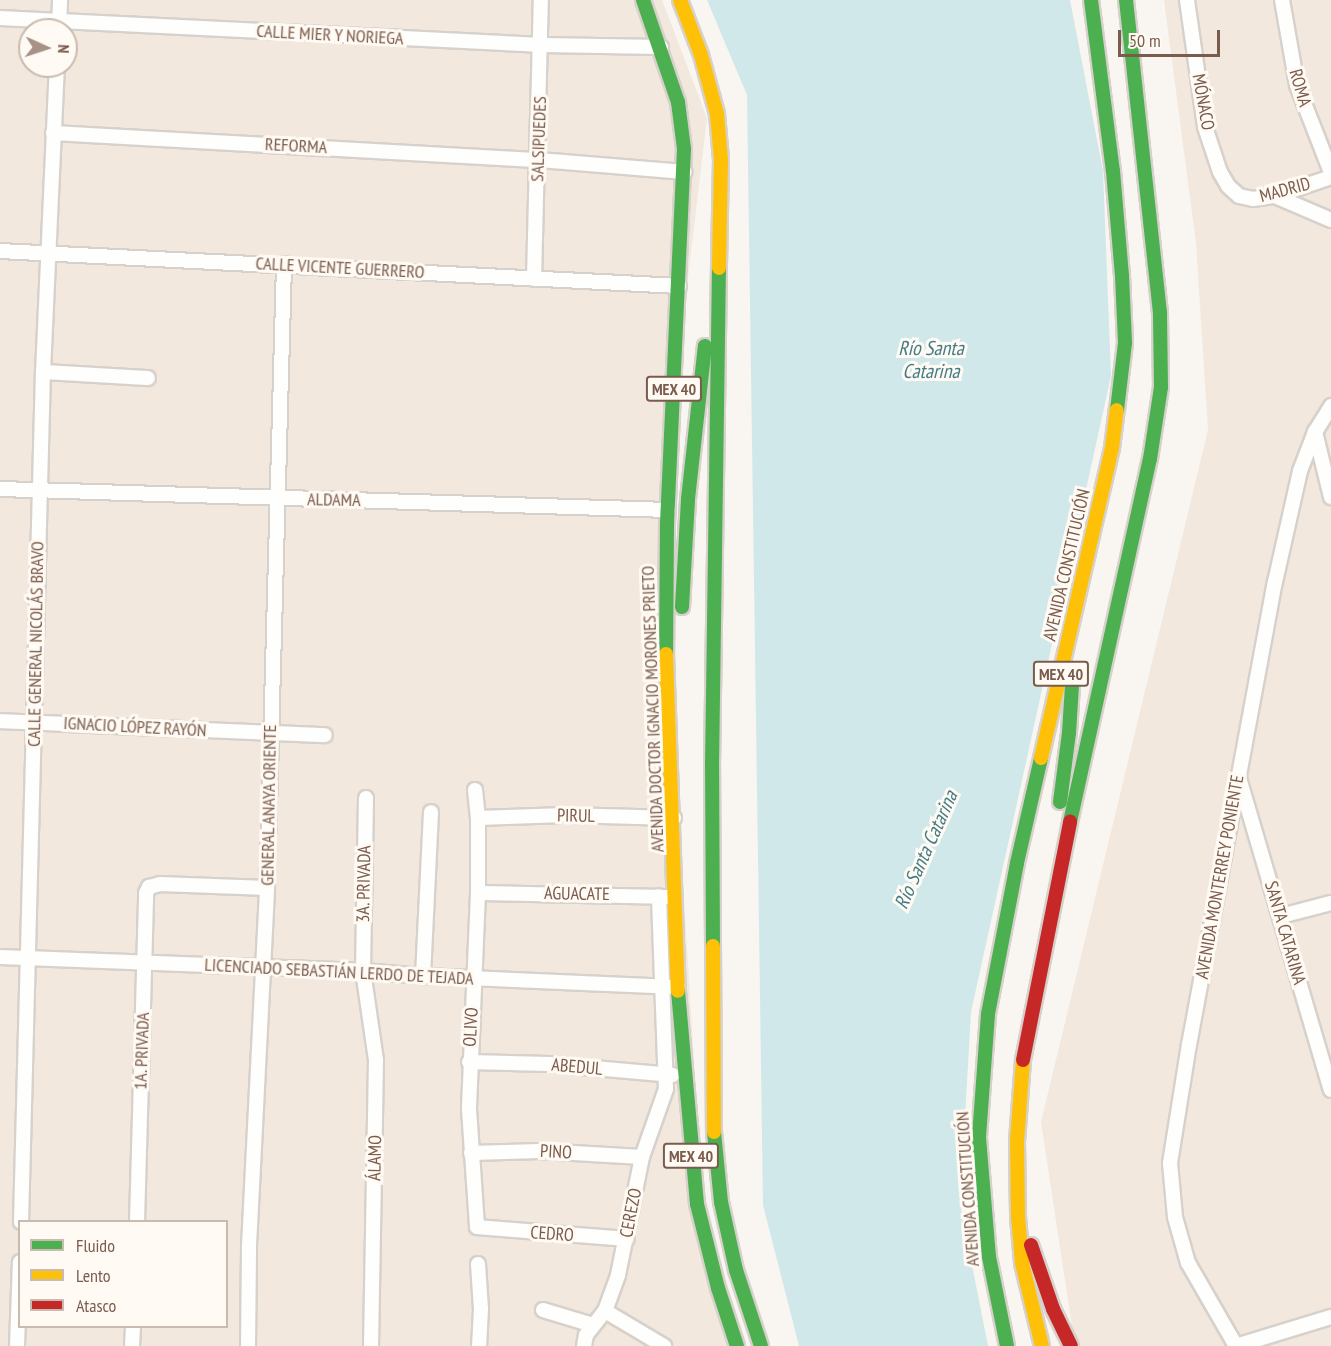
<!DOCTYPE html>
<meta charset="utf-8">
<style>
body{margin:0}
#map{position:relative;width:1331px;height:1346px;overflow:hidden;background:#f9f5f0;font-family:"PT Sans Narrow",sans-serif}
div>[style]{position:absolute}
.residential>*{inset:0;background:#f2e8de}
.water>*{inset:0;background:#d0e8ea}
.roads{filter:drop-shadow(2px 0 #d7d1cb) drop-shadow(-2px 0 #d7d1cb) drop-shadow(0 2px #d7d1cb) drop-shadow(0 -2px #d7d1cb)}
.street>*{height:14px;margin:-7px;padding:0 7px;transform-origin:7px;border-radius:7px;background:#fefefd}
.fast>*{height:14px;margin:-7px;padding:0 7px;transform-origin:7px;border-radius:7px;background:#4caf50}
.slow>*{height:14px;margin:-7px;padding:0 7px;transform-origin:7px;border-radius:7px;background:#ffc107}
.jam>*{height:14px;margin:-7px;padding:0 7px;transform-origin:7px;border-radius:7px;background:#c62828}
span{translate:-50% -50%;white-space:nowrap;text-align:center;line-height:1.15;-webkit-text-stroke:6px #fffaf3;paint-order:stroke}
.shield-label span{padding:2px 4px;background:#fffaf3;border:2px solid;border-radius:4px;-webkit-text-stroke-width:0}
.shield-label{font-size:16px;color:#7a5c4d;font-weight:700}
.street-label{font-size:18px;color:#7a5c4d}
.water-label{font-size:20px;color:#437c86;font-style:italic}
.legend{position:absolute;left:18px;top:1220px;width:210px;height:108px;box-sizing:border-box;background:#fffaf3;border:2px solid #cabbb1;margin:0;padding:8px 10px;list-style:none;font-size:18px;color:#7a5c4d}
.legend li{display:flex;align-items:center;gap:12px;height:30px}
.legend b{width:30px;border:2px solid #cabbb1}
.north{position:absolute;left:18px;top:18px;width:60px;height:60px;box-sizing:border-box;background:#fffaf3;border:2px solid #cabbb1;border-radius:50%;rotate:93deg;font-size:16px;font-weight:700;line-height:24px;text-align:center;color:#7a5c4d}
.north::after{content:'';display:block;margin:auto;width:21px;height:27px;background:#a69286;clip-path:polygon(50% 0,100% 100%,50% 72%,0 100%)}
.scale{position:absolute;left:1118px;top:30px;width:102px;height:27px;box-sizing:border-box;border:3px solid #7a5c4d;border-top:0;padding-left:8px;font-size:18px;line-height:21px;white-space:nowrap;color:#7a5c4d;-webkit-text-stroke:4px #fffaf3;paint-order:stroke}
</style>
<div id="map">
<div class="residential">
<div style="clip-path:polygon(evenodd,0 0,662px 0,707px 118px,660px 512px,708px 1288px,740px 1346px,0 1346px,0 0,30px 30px,66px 30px,66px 66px,30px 66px,30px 30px,0 0,20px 1222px,226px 1222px,226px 1326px,20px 1326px,20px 1222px)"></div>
<div style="clip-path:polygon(1164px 0,1331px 0,1331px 1346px,1075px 1346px,1041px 1122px,1208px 430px,1196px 243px)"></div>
</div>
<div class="water">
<div style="clip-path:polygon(707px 0,1070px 0,1103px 171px,1111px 376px,971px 1012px,960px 1204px,988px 1346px,799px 1346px,763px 1205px,747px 95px)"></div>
</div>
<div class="roads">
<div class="street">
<div style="left:1187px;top:0;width:128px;rotate:81.9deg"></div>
<div style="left:1205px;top:127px;width:47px;rotate:71.6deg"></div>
<div style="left:1220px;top:172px;width:16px;rotate:60deg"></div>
<div style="left:1228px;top:186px;width:15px;rotate:42deg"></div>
<div style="left:1239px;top:196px;width:14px;rotate:12deg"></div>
<div style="left:1253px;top:199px;width:22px;rotate:-8deg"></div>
<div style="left:1275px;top:196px;width:59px;rotate:-18.7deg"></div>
<div style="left:1282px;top:0;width:86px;rotate:80deg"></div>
<div style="left:1297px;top:85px;width:93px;rotate:68.7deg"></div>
<div style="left:0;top:18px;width:543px;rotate:2.85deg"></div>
<div style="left:542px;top:45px;width:119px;rotate:1deg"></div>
<div style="left:59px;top:30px;width:30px;rotate:-88deg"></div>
<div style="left:53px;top:133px;width:487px;rotate:3.2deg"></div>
<div style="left:539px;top:160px;width:146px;rotate:4.7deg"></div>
<div style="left:1275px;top:196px;width:61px;rotate:23.2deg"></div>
<div style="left:0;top:251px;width:680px;rotate:2.95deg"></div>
<div style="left:534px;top:279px;width:279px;rotate:-88.6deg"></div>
<div style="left:43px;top:372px;width:105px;rotate:3.3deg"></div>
<div style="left:1315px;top:432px;width:67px;rotate:76.2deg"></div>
<div style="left:0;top:489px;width:668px;rotate:1.8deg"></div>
<div style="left:0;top:721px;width:325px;rotate:2.5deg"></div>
<div style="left:1239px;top:778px;width:325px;rotate:73.6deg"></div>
<div style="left:475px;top:790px;width:28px;rotate:84deg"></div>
<div style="left:478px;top:818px;width:75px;rotate:90deg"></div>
<div style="left:478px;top:893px;width:216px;rotate:92.4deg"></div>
<div style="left:469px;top:1109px;width:118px;rotate:86.1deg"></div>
<div style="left:477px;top:1227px;width:150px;rotate:4.6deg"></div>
<div style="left:366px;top:798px;width:173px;rotate:91deg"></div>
<div style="left:363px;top:971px;width:90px;rotate:81.7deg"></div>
<div style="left:376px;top:1060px;width:286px;rotate:91deg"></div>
<div style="left:478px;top:818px;width:87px;rotate:-2deg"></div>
<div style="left:565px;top:815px;width:109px;rotate:1.6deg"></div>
<div style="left:478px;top:893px;width:190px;rotate:1.2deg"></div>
<div style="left:1281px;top:916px;width:52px;rotate:-14.6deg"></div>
<div style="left:0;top:957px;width:363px;rotate:2.2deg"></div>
<div style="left:363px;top:971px;width:60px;rotate:4.8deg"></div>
<div style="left:423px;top:976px;width:255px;rotate:2.5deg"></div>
<div style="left:423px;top:976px;width:164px;rotate:-87.2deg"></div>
<div style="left:469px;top:1062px;width:80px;rotate:1.4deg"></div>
<div style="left:549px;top:1064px;width:124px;rotate:5.1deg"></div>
<div style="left:471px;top:1153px;width:69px;rotate:-1.7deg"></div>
<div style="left:540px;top:1151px;width:102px;rotate:3.4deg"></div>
<div style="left:21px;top:1222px;width:850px;rotate:-88.52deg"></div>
<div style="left:43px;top:372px;width:306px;rotate:-87.4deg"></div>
<div style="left:137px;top:1222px;width:329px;rotate:-88.4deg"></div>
<div style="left:146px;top:893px;width:7px;rotate:-63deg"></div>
<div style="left:149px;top:887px;width:11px;rotate:-15deg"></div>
<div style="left:160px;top:884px;width:107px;rotate:2.1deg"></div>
<div style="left:478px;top:1264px;width:45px;rotate:86.2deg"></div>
<div style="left:481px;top:1309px;width:37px;rotate:93deg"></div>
<div style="left:543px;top:1310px;width:52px;rotate:16.7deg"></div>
<div style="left:605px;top:1311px;width:69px;rotate:30.7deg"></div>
<div style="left:17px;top:1346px;width:84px;rotate:-88deg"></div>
<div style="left:132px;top:1346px;width:20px;rotate:-87deg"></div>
<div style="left:248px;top:1346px;width:100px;rotate:-89.4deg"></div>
<div style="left:249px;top:1246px;width:358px;rotate:-87.1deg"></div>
<div style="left:267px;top:888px;width:624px;rotate:-88.44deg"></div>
<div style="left:584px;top:1346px;width:11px;rotate:-80deg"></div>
<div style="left:586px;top:1335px;width:31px;rotate:-52deg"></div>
<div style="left:605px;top:1311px;width:38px;rotate:-70deg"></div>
<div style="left:618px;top:1275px;width:120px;rotate:-78.5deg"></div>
<div style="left:642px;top:1157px;width:72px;rotate:-70.6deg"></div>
<div style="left:666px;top:1089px;width:193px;rotate:-92.1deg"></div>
<div style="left:1236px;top:1346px;width:96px;rotate:-120deg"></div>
<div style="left:1188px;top:1263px;width:48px;rotate:-105.8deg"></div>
<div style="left:1175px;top:1217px;width:54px;rotate:-95.3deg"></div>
<div style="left:1170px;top:1163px;width:120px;rotate:-80.9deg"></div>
<div style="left:1189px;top:1045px;width:471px;rotate:-79.5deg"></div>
<div style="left:1275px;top:582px;width:114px;rotate:-77.3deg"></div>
<div style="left:1300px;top:471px;width:42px;rotate:-69deg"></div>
<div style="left:1315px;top:432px;width:31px;rotate:-58deg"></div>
<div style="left:1236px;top:1346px;width:99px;rotate:-17deg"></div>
</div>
<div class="fast">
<div style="left:643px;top:0;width:108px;rotate:71.1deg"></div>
<div style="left:678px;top:102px;width:47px;rotate:82.7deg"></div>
<div style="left:684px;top:149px;width:374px;rotate:92.6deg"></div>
<div style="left:667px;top:523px;width:131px;rotate:90.4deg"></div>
<div style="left:1091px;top:0;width:172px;rotate:82.7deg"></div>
<div style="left:1113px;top:171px;width:105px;rotate:85.1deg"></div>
<div style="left:1122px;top:276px;width:67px;rotate:87.4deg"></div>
<div style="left:1125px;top:343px;width:67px;rotate:96.8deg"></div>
<div style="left:682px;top:607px;width:108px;rotate:-86.8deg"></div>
<div style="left:688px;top:499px;width:154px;rotate:-83.7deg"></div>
<div style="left:1060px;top:802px;width:70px;rotate:-82.6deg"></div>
<div style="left:1069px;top:733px;width:63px;rotate:-86.4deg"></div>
<div style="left:1070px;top:822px;width:372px;rotate:-77.6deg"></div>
<div style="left:1150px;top:459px;width:73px;rotate:-81.3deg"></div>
<div style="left:1161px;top:387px;width:74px;rotate:-90.8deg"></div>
<div style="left:1160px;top:313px;width:315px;rotate:-96.2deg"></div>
<div style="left:713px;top:946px;width:179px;rotate:-90.3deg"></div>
<div style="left:712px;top:767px;width:499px;rotate:-89.2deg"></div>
<div style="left:678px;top:991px;width:214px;rotate:84.9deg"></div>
<div style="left:697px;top:1204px;width:87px;rotate:76deg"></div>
<div style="left:718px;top:1288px;width:61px;rotate:71.9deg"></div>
<div style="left:714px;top:1132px;width:70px;rotate:84.3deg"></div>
<div style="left:721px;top:1202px;width:70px;rotate:77.6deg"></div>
<div style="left:736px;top:1270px;width:80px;rotate:71.8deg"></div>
<div style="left:1007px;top:1346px;width:91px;rotate:-101.4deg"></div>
<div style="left:989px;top:1257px;width:120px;rotate:-94.8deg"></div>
<div style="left:979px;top:1137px;width:123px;rotate:-85.8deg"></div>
<div style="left:988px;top:1014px;width:154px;rotate:-79.1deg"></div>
<div style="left:1017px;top:863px;width:108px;rotate:-77.1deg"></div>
</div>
<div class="slow">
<div style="left:680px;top:0;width:59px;rotate:69.1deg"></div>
<div style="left:701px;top:55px;width:61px;rotate:74.8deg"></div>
<div style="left:717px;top:114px;width:46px;rotate:85deg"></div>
<div style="left:721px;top:160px;width:108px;rotate:91.1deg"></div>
<div style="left:666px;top:654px;width:337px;rotate:88deg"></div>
<div style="left:1041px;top:758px;width:318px;rotate:-77.1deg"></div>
<div style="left:1112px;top:448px;width:38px;rotate:-83deg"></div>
<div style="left:713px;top:946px;width:186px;rotate:89.7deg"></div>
<div style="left:1023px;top:1060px;width:82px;rotate:94.2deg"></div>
<div style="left:1017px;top:1142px;width:75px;rotate:89.2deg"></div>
<div style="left:1018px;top:1217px;width:46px;rotate:85deg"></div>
<div style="left:1022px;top:1263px;width:85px;rotate:76.5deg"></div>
</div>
<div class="jam">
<div style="left:1023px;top:1060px;width:243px;rotate:-78.8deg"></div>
<div style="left:1031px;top:1245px;width:68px;rotate:71deg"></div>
<div style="left:1053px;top:1309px;width:41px;rotate:64.1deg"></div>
</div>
</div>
<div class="shield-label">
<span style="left:674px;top:389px">MEX 40</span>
<span style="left:1061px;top:674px">MEX 40</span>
<span style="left:691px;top:1156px">MEX 40</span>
</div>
<div class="street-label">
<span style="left:330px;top:35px;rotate:3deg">CALLE MIER Y NORIEGA</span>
<span style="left:1300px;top:88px;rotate:74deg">ROMA</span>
<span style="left:1203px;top:102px;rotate:80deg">MÓNACO</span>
<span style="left:539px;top:139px;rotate:-88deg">SALSIPUEDES</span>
<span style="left:296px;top:146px;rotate:3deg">REFORMA</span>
<span style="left:1285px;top:190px;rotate:-15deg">MADRID</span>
<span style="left:340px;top:268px;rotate:3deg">CALLE VICENTE GUERRERO</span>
<span style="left:334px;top:500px;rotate:1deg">ALDAMA</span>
<span style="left:1067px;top:565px;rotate:-77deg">AVENIDA CONSTITUCIÓN</span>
<span style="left:36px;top:644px;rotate:-89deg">CALLE GENERAL NICOLÁS BRAVO</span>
<span style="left:653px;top:709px;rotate:-92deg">AVENIDA DOCTOR IGNACIO MORONES PRIETO</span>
<span style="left:135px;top:727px;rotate:3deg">IGNACIO LÓPEZ RAYÓN</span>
<span style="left:269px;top:805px;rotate:-89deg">GENERAL ANAYA ORIENTE</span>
<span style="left:576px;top:816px;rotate:1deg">PIRUL</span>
<span style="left:1220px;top:877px;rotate:-80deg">AVENIDA MONTERREY PONIENTE</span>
<span style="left:364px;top:884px;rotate:-89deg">3A. PRIVADA</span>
<span style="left:577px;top:894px;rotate:1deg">AGUACATE</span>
<span style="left:1285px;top:933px;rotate:74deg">SANTA CATARINA</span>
<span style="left:339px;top:972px;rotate:3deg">LICENCIADO SEBASTIÁN LERDO DE TEJADA</span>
<span style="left:471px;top:1027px;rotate:-87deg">OLIVO</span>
<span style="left:142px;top:1051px;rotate:-88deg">1A. PRIVADA</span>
<span style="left:577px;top:1067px;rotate:5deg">ABEDUL</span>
<span style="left:556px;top:1152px;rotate:3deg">PINO</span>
<span style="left:375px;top:1158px;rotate:-89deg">ÁLAMO</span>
<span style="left:968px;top:1189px;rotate:-94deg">AVENIDA CONSTITUCIÓN</span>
<span style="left:631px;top:1213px;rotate:-79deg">CEREZO</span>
<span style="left:552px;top:1234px;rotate:4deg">CEDRO</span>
</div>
<div class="water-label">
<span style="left:931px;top:360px">Río Santa<br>Catarina</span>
<span style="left:926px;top:850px;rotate:-66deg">Río Santa Catarina</span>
</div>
<ul class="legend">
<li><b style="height:8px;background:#4caf50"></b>Fluido</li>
<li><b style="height:8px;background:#ffc107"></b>Lento</li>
<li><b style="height:8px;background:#c62828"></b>Atasco</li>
</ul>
<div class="north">N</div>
<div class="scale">50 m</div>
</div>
